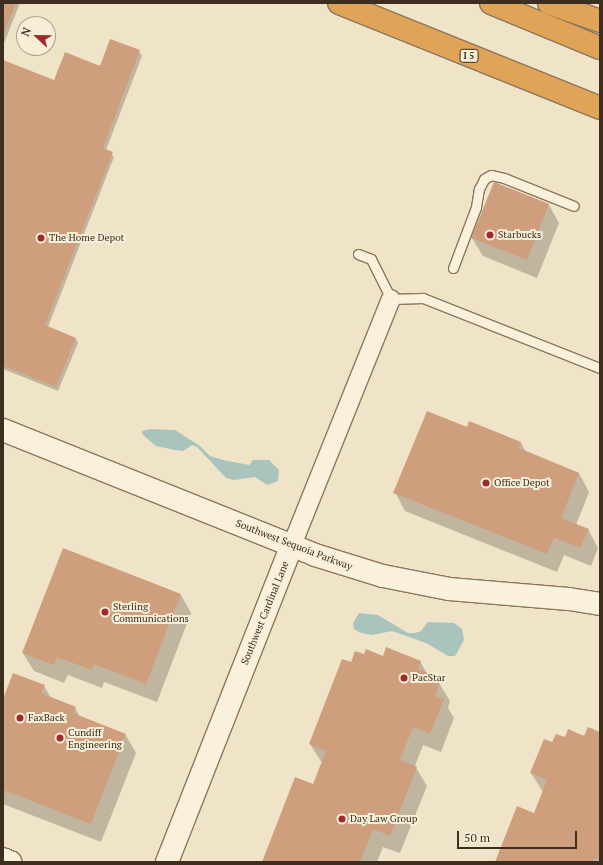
<!DOCTYPE html>
<style>
body{margin:0}
#map{position:relative;width:603px;height:865px;overflow:hidden;background:#f0e4c8;font-family:"PT Serif",serif}
div>[style]{position:absolute}
.water>*{inset:0;background:#a9c4bc}
.shadow>*{inset:0;background:#0003}
.building>*{inset:0;background:#cf9f7d}
.roads{filter:drop-shadow(1px 0 #8d765c) drop-shadow(-1px 0 #8d765c) drop-shadow(0 1px #8d765c) drop-shadow(0 -1px #8d765c)}
.lane>*{height:9px;margin:-4.5px;padding:0 4.5px;transform-origin:4.5px;border-radius:4.5px;background:#faf1dc}
.street>*{height:18px;margin:-9px;padding:0 9px;transform-origin:9px;border-radius:9px;background:#faf1dc}
.secondary>*{height:22px;margin:-11px;padding:0 11px;transform-origin:11px;border-radius:11px;background:#faf1dc}
.highway>*{height:22px;margin:-11px;padding:0 11px;transform-origin:11px;border-radius:11px;background:#e0a458}
.dots>*{width:11px;height:11px;translate:-50% -50%;box-sizing:border-box;border:2px solid #f7eed8;border-radius:50%}
span{translate:-50% -50%;white-space:nowrap;text-align:center;line-height:1.15;-webkit-text-stroke:4px #f7eed8;paint-order:stroke}
.shield-label span{padding:1px 3px;background:#f7eed8;border:1px solid;border-radius:3px;-webkit-text-stroke-width:0}
.shield-label{font-size:9px;color:#3d2e20;font-weight:700}
.poi-label{font-size:10px;color:#3d2e20}
.left{translate:0 -50%;text-align:left}
.street-label{font-size:10px;color:#3d2e20}
.frame{position:absolute;inset:0;border:4px solid #3d2e20;pointer-events:none}
.north{position:absolute;left:16px;top:16px;width:40px;height:40px;box-sizing:border-box;background:#f7eed8;border:1px solid #ada18e;border-radius:50%;rotate:292deg;font-size:11px;font-weight:700;line-height:16px;text-align:center;color:#3d2e20}
.north::after{content:'';display:block;margin:auto;width:14px;height:18px;background:#9e2a2b;clip-path:polygon(50% 0,100% 100%,50% 72%,0 100%)}
.scale{position:absolute;left:457px;top:831px;width:120px;height:18px;box-sizing:border-box;border:2px solid #3d2e20;border-top:0;padding-left:5px;font-size:12px;line-height:14px;white-space:nowrap;color:#3d2e20;-webkit-text-stroke:3px #f7eed8;paint-order:stroke}
</style>
<div id="map">
<div class="water">
<div style="clip-path:polygon(150px 429px,175px 430px,200px 446px,210px 456px,223px 460px,249px 465px,253px 460px,269px 460px,279px 470px,278px 481px,267px 485px,255px 477px,234px 480px,226px 478px,197px 447px,192px 445px,183px 451px,175px 450px,156px 446px,143px 435px,142px 431px)"></div>
<div style="clip-path:polygon(359px 613px,378px 615px,408px 633px,415px 633px,421px 631px,428px 622px,454px 623px,462px 629px,464px 640px,455px 656px,448px 656px,426px 643px,392px 631px,372px 635px,361px 633px,354px 629px,353px 623px)"></div>
</div>
<div class="shadow">
<div style="clip-path:polygon(3px 3px,20px 3px,3px 46px)"></div>
<div style="clip-path:polygon(139px 51px,142px 56px,106px 150px,114px 157px,48px 327px,76px 339px,78px 343px,58px 391px,3px 369px,3px 61px,55px 81px)"></div>
<div style="clip-path:polygon(549px 205px,559px 223px,537px 278px,483px 256px,472px 238px)"></div>
<div style="clip-path:polygon(468px 428px,521px 443px,526px 452px,579px 473px,589px 492px,576px 525px,588px 529px,598px 548px,591px 566px,564px 555px,557px 572px,405px 511px,395px 492px)"></div>
<div style="clip-path:polygon(64px 549px,181px 595px,191px 613px,157px 702px,104px 682px,102px 688px,68px 675px,64px 683px,34px 671px,23px 653px)"></div>
<div style="clip-path:polygon(364px 655px,420px 661px,427px 674px,439px 683px,450px 701px,448px 708px,454px 718px,441px 752px,423px 745px,415px 766px,427px 786px,400px 853px,383px 847px,377px 862px,264px 862px,313px 785px,322px 763px,310px 744px,351px 664px)"></div>
<div style="clip-path:polygon(44px 686px,51px 698px,75px 708px,80px 717px,125px 734px,136px 753px,101px 842px,3px 804px,3px 701px)"></div>
<div style="clip-path:polygon(600px 733px,600px 862px,496px 862px,534px 814px,543px 792px,531px 773px,553px 743px,565px 738px)"></div>
</div>
<div class="building">
<div style="clip-path:polygon(3px 3px,16px 3px,3px 36px)"></div>
<div style="clip-path:polygon(110px 39px,140px 50px,103px 148px,113px 152px,45px 325px,76px 338px,56px 387px,3px 366px,3px 60px,54px 80px,65px 52px,100px 66px)"></div>
<div style="clip-path:polygon(494px 182px,549px 204px,527px 260px,471px 238px)"></div>
<div style="clip-path:polygon(427px 411px,467px 427px,469px 421px,521px 442px,519px 448px,579px 473px,561px 518px,589px 529px,580px 548px,554px 538px,547px 554px,393px 493px)"></div>
<div style="clip-path:polygon(63px 548px,181px 594px,146px 684px,94px 664px,92px 670px,57px 657px,54px 665px,22px 653px)"></div>
<div style="clip-path:polygon(386px 647px,421px 661px,418px 669px,433px 675px,432px 679px,440px 682px,435px 696px,444px 699px,430px 734px,413px 727px,400px 760px,417px 767px,390px 836px,373px 829px,360px 862px,262px 862px,295px 777px,313px 784px,326px 751px,309px 744px,342px 659px,351px 662px,355px 651px,364px 654px,366px 649px,383px 656px)"></div>
<div style="clip-path:polygon(13px 673px,45px 685px,41px 693px,76px 707px,73px 713px,126px 734px,91px 824px,3px 790px,3px 699px)"></div>
<div style="clip-path:polygon(588px 727px,600px 732px,600px 860px,595px 858px,593px 862px,495px 862px,517px 806px,534px 813px,547px 780px,530px 773px,544px 739px,552px 742px,556px 734px,565px 737px,568px 729px,584px 736px)"></div>
</div>
<div class="roads">
<div class="lane">
<div style="left:358px;top:254px;width:14px;rotate:21deg"></div>
<div style="left:371px;top:259px;width:45px;rotate:63.4deg"></div>
<div style="left:391px;top:299px;width:32px;rotate:-2deg"></div>
<div style="left:423px;top:298px;width:190px;rotate:21.6deg"></div>
<div style="left:453px;top:268px;width:65px;rotate:-69.3deg"></div>
<div style="left:476px;top:207px;width:18px;rotate:-81deg"></div>
<div style="left:479px;top:189px;width:11px;rotate:-63deg"></div>
<div style="left:484px;top:179px;width:8px;rotate:-30deg"></div>
<div style="left:491px;top:175px;width:13px;rotate:13deg"></div>
<div style="left:504px;top:178px;width:75px;rotate:21.8deg"></div>
</div>
<div class="street">
<div style="left:292px;top:545px;width:265px;rotate:-68.1deg"></div>
</div>
<div class="secondary">
<div style="left:3px;top:430px;width:336px;rotate:21.8deg"></div>
<div style="left:315px;top:555px;width:71px;rotate:17.2deg"></div>
<div style="left:383px;top:576px;width:67px;rotate:11.1deg"></div>
<div style="left:449px;top:589px;width:120px;rotate:4.8deg"></div>
<div style="left:569px;top:599px;width:31px;rotate:9deg"></div>
<div style="left:3px;top:859px;width:8px;rotate:23deg"></div>
<div style="left:167px;top:862px;width:341px;rotate:-68.5deg"></div>
</div>
<div class="highway">
<div style="left:339px;top:3px;width:281px;rotate:21.9deg"></div>
<div style="left:491px;top:3px;width:118px;rotate:22.4deg"></div>
<div style="left:549px;top:3px;width:54px;rotate:19.4deg"></div>
</div>
</div>
<div class="dots">
<div style="left:490px;top:235px;background:#9e2a2b"></div>
<div style="left:41px;top:238px;background:#9e2a2b"></div>
<div style="left:486px;top:483px;background:#9e2a2b"></div>
<div style="left:105px;top:612px;background:#9e2a2b"></div>
<div style="left:404px;top:678px;background:#9e2a2b"></div>
<div style="left:20px;top:718px;background:#9e2a2b"></div>
<div style="left:60px;top:738px;background:#9e2a2b"></div>
<div style="left:342px;top:819px;background:#9e2a2b"></div>
</div>
<div class="shield-label">
<span style="left:469px;top:56px">I 5</span>
</div>
<div class="poi-label">
<span class="left" style="left:498px;top:235px">Starbucks</span>
<span class="left" style="left:49px;top:238px">The Home Depot</span>
<span class="left" style="left:494px;top:483px">Office Depot</span>
<span class="left" style="left:113px;top:612px">Sterling<br>Communications</span>
<span class="left" style="left:412px;top:678px">PacStar</span>
<span class="left" style="left:28px;top:718px">FaxBack</span>
<span class="left" style="left:68px;top:738px">Cundiff<br>Engineering</span>
<span class="left" style="left:350px;top:819px">Day Law Group</span>
</div>
<div class="street-label">
<span style="left:294px;top:545px;rotate:21deg">Southwest Sequoia Parkway</span>
<span style="left:265px;top:613px;rotate:-68deg">Southwest Cardinal Lane</span>
</div>
<div class="frame"></div>
<div class="north">N</div>
<div class="scale">50 m</div>
</div>
